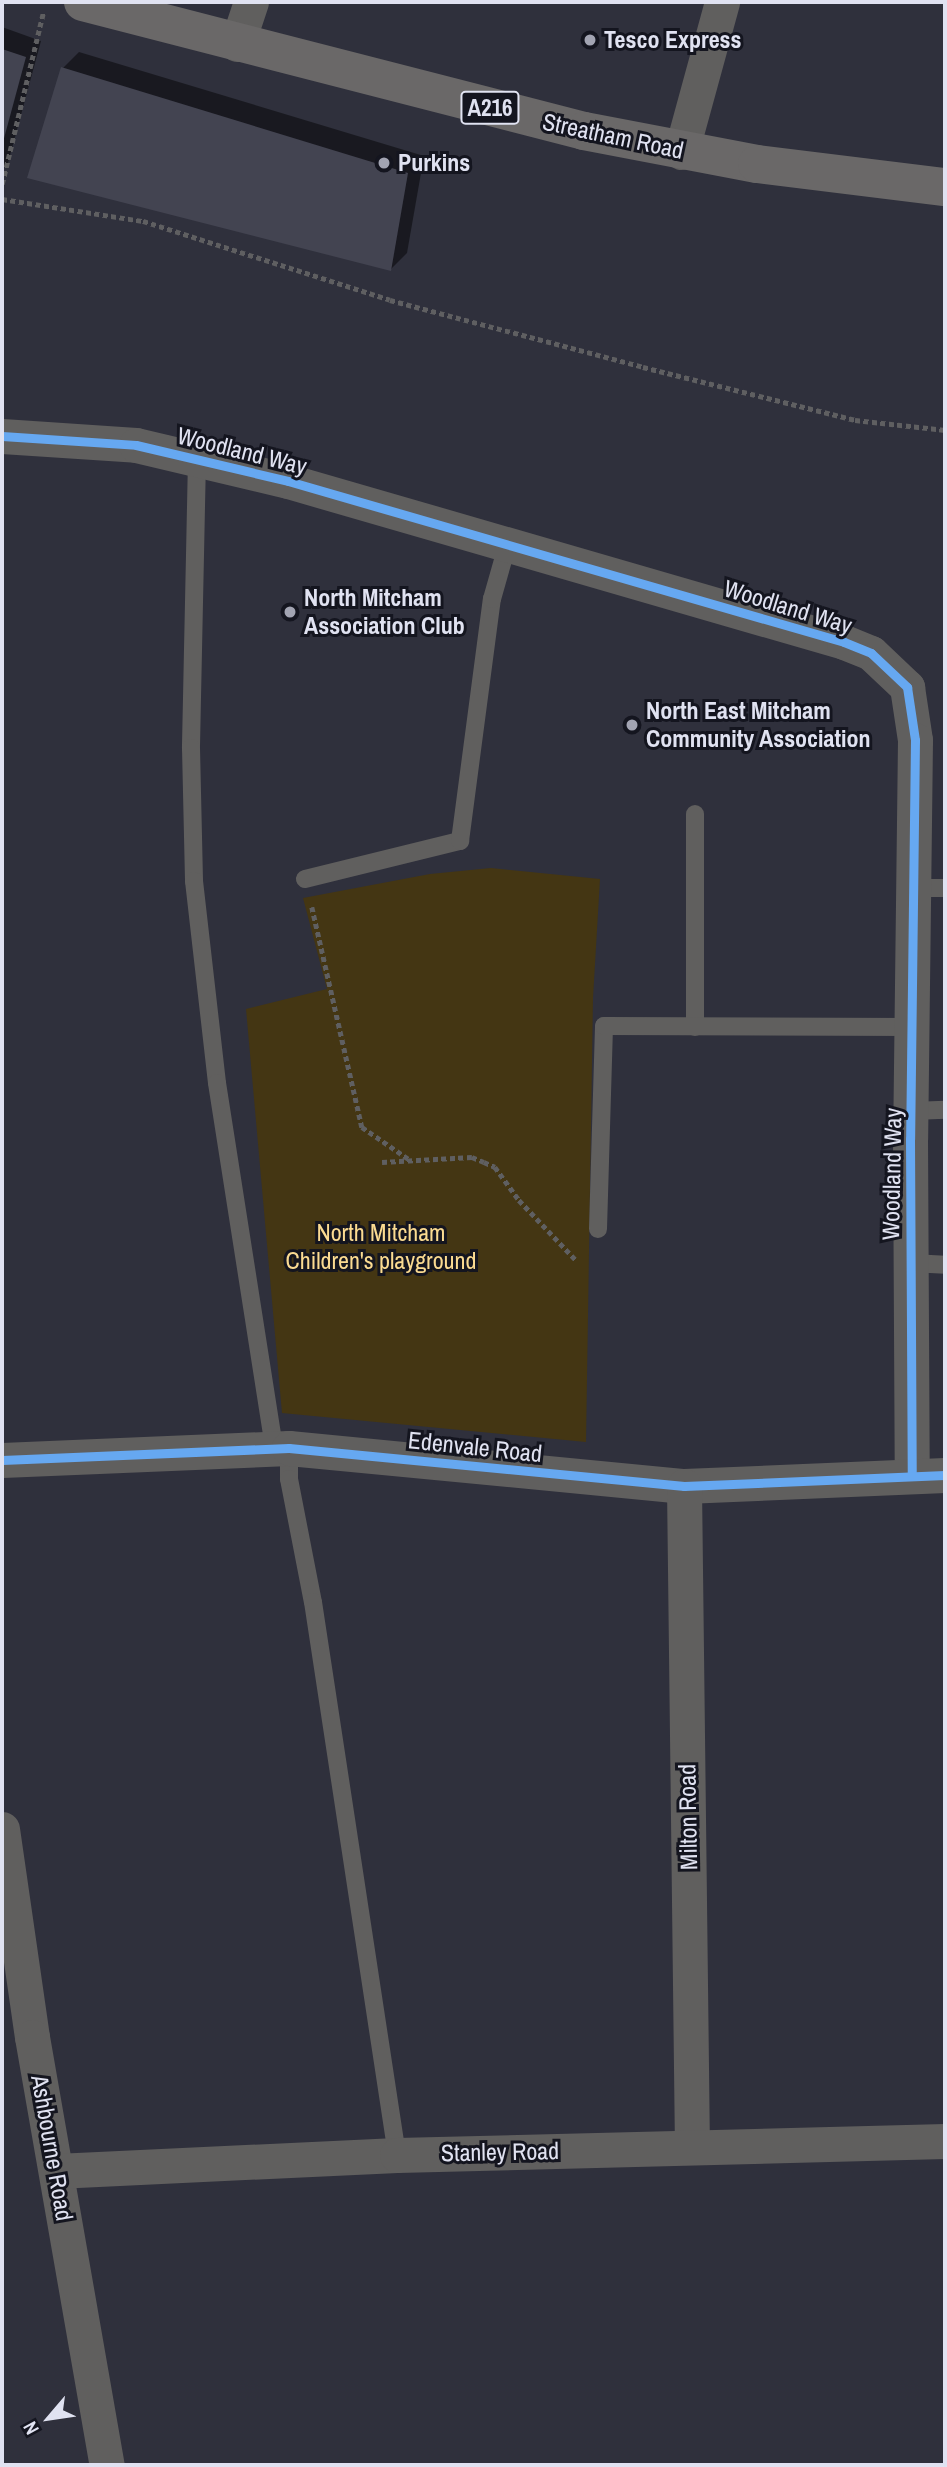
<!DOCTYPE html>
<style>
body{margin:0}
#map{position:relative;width:947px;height:2467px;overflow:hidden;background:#2f303c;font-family:"Archivo Narrow",sans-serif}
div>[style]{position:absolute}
.green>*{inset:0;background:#443613}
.shadow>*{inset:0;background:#0007}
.building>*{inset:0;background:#434451}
.path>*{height:4.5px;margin-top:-2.25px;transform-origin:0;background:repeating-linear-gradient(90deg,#5f5f61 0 5px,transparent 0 8.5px)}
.lane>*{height:18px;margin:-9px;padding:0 9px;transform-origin:9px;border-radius:9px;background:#605f5e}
.street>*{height:35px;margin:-17.5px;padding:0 17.5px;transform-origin:17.5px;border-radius:17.5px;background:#605f5e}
.primary>*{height:38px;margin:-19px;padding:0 19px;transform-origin:19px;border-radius:19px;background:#6a6868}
.cycleway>*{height:9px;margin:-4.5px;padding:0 4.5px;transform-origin:4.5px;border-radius:4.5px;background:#66a8f1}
.dots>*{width:19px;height:19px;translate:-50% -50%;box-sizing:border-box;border:4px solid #14151f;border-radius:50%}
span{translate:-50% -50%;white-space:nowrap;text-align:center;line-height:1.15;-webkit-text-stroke:6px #14151f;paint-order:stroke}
.shield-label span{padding:2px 5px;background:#14151f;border:2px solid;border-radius:5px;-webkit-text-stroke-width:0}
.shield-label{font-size:23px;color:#e0e2f1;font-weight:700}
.poi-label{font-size:24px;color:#e0e2f1;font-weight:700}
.left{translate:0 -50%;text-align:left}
.street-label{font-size:24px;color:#e0e2f1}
.park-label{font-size:24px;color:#fbdb91}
.frame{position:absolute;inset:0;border:4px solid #e0e2f1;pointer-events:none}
.north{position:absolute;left:14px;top:2383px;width:70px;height:70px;-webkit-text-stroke:5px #14151f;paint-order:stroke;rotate:241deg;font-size:19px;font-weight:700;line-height:28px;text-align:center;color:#e0e2f1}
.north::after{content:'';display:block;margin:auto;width:24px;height:32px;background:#e0e2f1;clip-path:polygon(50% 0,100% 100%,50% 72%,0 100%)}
</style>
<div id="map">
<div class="green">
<div style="clip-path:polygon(491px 868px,600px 879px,593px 998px,586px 1442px,282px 1413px,246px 1009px,327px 989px,303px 898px,430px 874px)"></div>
</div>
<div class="shadow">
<div style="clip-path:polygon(2px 27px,41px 41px,8px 163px,2px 169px)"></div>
<div style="clip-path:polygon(79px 52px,424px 156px,407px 253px,391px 269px,63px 68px)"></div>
</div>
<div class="building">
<div style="clip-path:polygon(2px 49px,26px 57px,3px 142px,2px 142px)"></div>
<div style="clip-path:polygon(61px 67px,408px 173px,391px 271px,27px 178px)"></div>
</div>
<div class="path">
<div style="left:2px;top:184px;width:176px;rotate:-76.5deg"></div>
<div style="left:2px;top:199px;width:143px;rotate:8.9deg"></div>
<div style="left:143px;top:221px;width:259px;rotate:17.7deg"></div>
<div style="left:390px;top:300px;width:262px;rotate:14.8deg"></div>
<div style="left:643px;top:367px;width:219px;rotate:14deg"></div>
<div style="left:855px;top:420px;width:91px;rotate:6.3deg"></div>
<div style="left:312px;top:907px;width:226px;rotate:77.2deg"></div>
<div style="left:362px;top:1127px;width:58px;rotate:34.5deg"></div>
<div style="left:382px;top:1162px;width:90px;rotate:-3.2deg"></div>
<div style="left:472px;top:1157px;width:13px;rotate:23deg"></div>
<div style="left:484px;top:1162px;width:12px;rotate:24deg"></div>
<div style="left:495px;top:1167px;width:41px;rotate:54deg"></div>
<div style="left:519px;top:1200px;width:83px;rotate:46.5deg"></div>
</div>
<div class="lane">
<div style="left:197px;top:459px;width:289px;rotate:91.2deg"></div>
<div style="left:191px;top:748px;width:133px;rotate:88.7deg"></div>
<div style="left:194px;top:881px;width:203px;rotate:83.5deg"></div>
<div style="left:217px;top:1083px;width:370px;rotate:81.1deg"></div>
<div style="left:305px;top:879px;width:160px;rotate:-13.8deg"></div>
<div style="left:460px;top:841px;width:244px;rotate:-82.5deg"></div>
<div style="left:492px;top:599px;width:55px;rotate:-74.2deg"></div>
<div style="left:914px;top:888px;width:31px"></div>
<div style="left:695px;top:1027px;width:213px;rotate:-90deg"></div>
<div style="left:912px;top:1111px;width:33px;rotate:-2deg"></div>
<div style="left:598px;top:1229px;width:203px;rotate:-88.3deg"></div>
<div style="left:604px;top:1026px;width:309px;rotate:0.2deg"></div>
<div style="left:911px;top:1263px;width:34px;rotate:3deg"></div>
<div style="left:289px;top:1448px;width:31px;rotate:90deg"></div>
<div style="left:289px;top:1479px;width:125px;rotate:79deg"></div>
<div style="left:313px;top:1602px;width:559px;rotate:81.36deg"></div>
</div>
<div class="street">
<div style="left:237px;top:44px;width:44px;rotate:-71.6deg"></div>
<div style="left:681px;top:152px;width:156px;rotate:-74.7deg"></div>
<div style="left:2px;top:436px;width:134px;rotate:3.8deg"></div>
<div style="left:136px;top:445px;width:156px;rotate:13.3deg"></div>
<div style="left:288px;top:481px;width:579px;rotate:16.15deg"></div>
<div style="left:844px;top:642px;width:29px;rotate:22deg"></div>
<div style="left:871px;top:653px;width:50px;rotate:43.4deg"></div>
<div style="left:907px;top:687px;width:54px;rotate:81.4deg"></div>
<div style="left:915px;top:740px;width:399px;rotate:90.7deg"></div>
<div style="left:910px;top:1139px;width:337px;rotate:89.7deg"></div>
<div style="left:2px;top:1460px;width:287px;rotate:-2.4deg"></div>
<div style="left:289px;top:1448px;width:397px;rotate:5.5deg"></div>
<div style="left:684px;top:1486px;width:261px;rotate:-2.4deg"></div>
<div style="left:684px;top:1486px;width:661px;rotate:89.31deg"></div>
<div style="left:2px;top:1829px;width:210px;rotate:81.8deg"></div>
<div style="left:32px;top:2037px;width:435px;rotate:80.1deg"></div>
<div style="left:56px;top:2171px;width:341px;rotate:-2.7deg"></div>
<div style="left:397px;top:2155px;width:548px;rotate:-1.46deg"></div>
</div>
<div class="primary">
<div style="left:83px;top:2px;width:517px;rotate:14.44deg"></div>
<div style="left:584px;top:131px;width:176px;rotate:10.8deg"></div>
<div style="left:757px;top:164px;width:189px;rotate:7deg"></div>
</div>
<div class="cycleway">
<div style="left:2px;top:436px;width:134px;rotate:3.8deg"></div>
<div style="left:136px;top:445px;width:156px;rotate:13.3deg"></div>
<div style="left:288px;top:481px;width:579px;rotate:16.15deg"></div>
<div style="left:844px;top:642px;width:29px;rotate:22deg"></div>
<div style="left:871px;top:653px;width:50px;rotate:43.4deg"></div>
<div style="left:907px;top:687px;width:54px;rotate:81.4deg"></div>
<div style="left:915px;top:740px;width:399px;rotate:90.7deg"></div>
<div style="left:910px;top:1139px;width:337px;rotate:89.7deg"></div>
<div style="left:2px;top:1460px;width:287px;rotate:-2.4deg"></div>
<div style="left:289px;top:1448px;width:397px;rotate:5.5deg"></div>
<div style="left:684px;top:1486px;width:261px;rotate:-2.4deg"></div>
</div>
<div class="dots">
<div style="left:590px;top:40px;background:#a2a4b2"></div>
<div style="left:384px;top:163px;background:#a2a4b2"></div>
<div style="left:290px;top:612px;background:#a2a4b2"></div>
<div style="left:632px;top:725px;background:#a2a4b2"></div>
</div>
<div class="shield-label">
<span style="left:490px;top:108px">A216</span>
</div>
<div class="poi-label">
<span class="left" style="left:604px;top:40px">Tesco Express</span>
<span class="left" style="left:398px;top:163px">Purkins</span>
<span class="left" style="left:304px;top:612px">North Mitcham<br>Association Club</span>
<span class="left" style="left:646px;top:725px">North East Mitcham<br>Community Association</span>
</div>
<div class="street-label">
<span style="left:613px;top:136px;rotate:12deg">Streatham Road</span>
<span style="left:242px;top:451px;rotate:14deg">Woodland Way</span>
<span style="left:788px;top:607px;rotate:17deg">Woodland Way</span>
<span style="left:892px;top:1174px;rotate:-89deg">Woodland Way</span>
<span style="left:475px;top:1447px;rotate:6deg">Edenvale Road</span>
<span style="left:688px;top:1817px;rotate:-91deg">Milton Road</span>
<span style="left:52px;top:2148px;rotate:80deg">Ashbourne Road</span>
<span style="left:500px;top:2152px;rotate:-1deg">Stanley Road</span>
</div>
<div class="park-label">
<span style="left:381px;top:1247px">North Mitcham<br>Children's playground</span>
</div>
<div class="frame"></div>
<div class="north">N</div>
</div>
